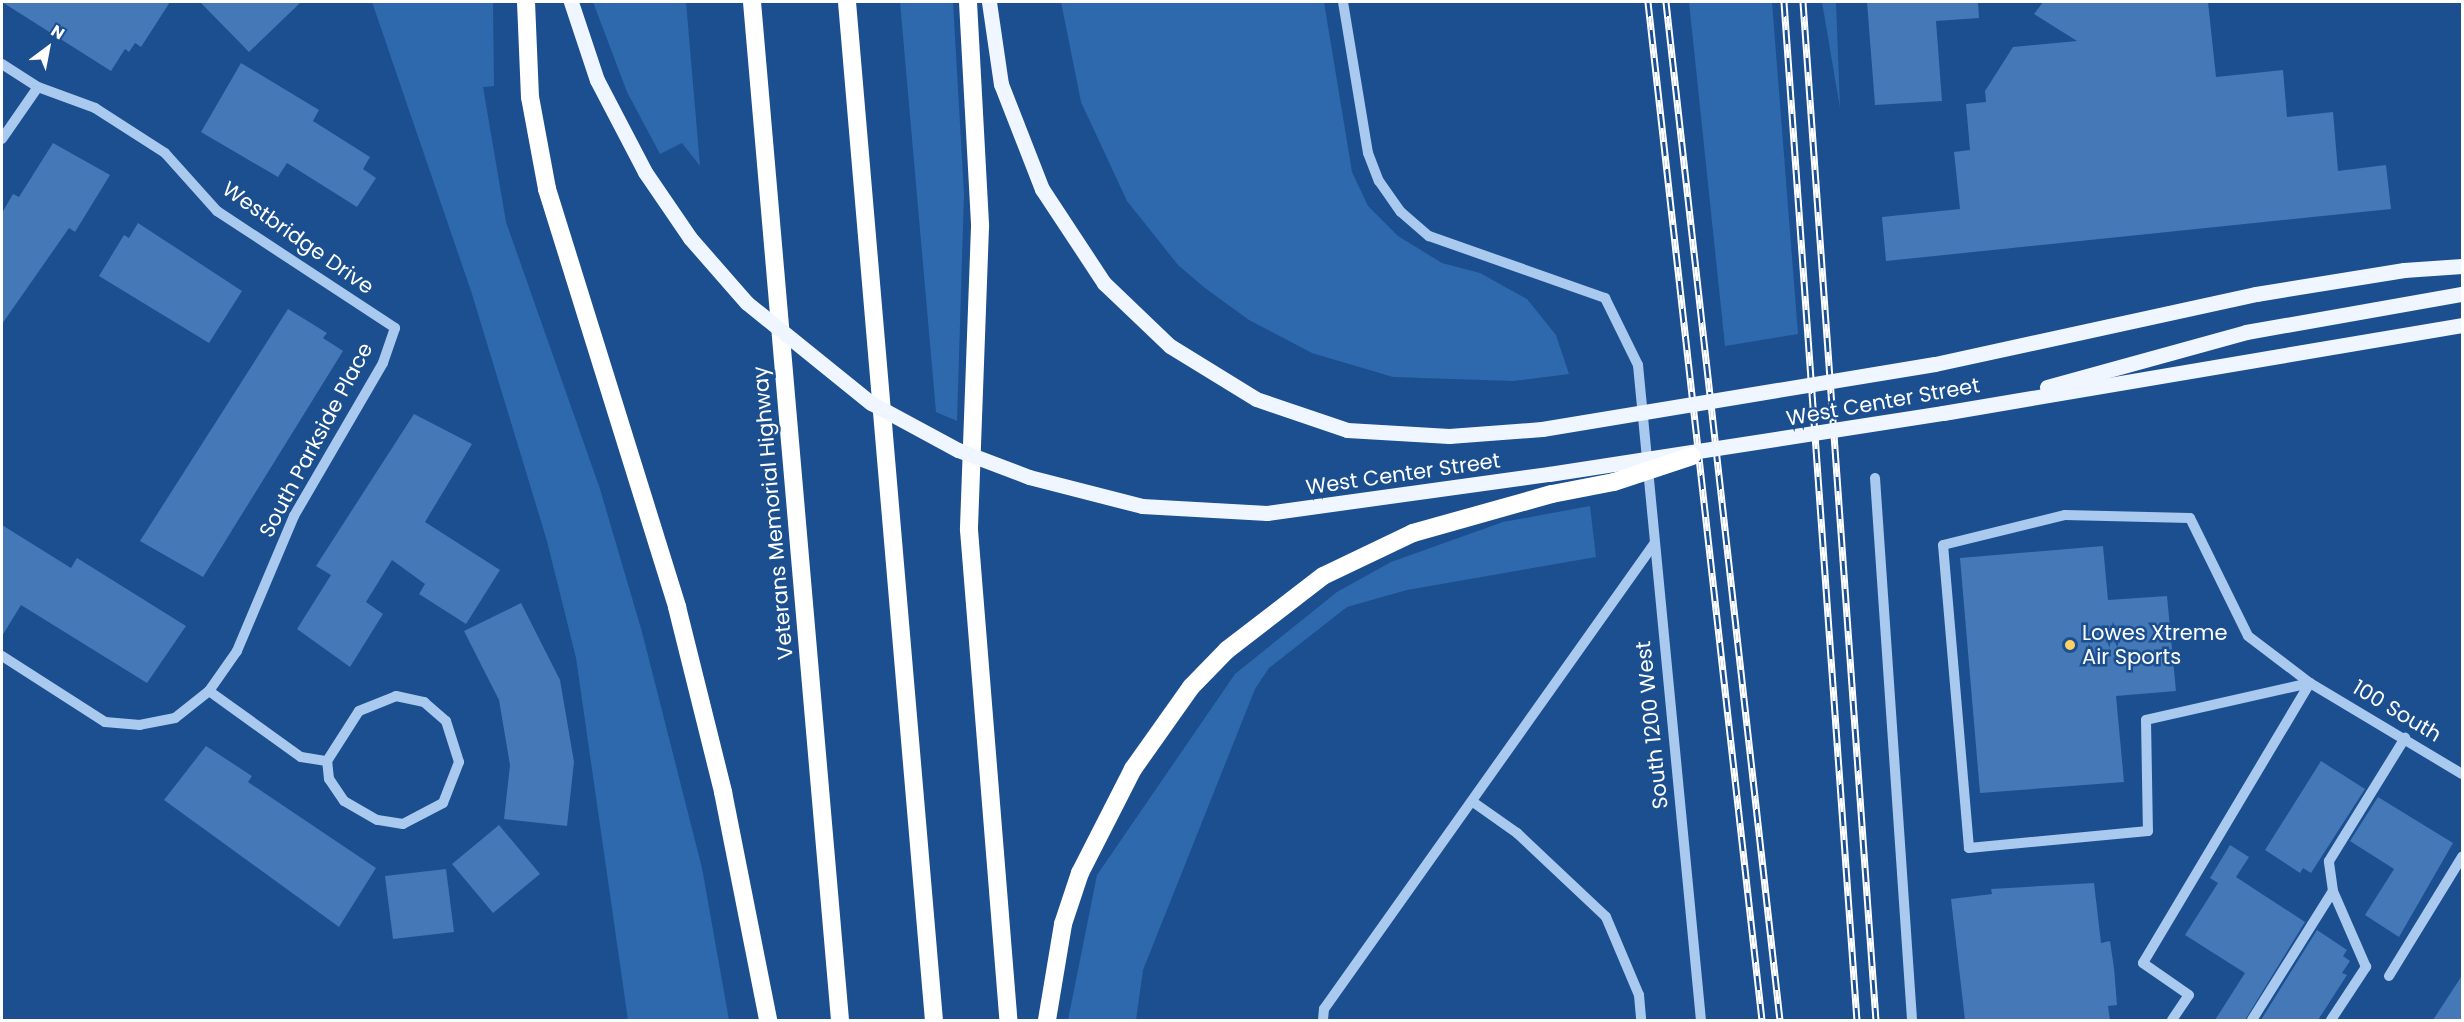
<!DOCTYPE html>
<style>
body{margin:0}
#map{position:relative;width:2464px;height:1022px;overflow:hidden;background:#1b4f8f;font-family:Poppins,sans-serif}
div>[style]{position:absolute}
.green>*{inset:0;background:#2e69ad}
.building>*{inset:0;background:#4478b7}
.minor>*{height:10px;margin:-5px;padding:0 5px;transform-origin:5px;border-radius:5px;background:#a9c9ee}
.major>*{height:15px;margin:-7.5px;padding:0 7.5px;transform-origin:7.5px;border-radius:7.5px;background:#f0f6ff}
.highway>*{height:18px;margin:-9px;padding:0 9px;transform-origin:9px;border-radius:9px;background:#fff}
.rail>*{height:7px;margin-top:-3.5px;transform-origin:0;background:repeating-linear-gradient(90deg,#1b4f8f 0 14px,#fff 0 28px);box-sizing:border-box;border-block:2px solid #fff}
.major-bridge>*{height:15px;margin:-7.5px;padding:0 7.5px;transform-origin:7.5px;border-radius:7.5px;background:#f0f6ff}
.highway-bridge>*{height:18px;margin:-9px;padding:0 9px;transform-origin:9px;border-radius:9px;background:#fff}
.dots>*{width:16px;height:16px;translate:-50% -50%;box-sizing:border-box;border:3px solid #1b4f8f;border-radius:50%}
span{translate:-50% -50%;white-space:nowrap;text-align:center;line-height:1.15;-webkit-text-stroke:5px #1b4f8f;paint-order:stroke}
.street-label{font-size:21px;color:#fff}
.poi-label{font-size:21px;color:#fff}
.left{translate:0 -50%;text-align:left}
.frame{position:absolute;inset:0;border:3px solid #fff;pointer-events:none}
.north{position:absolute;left:18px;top:18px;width:60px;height:60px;-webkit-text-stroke:4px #1b4f8f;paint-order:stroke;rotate:32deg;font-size:16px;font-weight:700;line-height:24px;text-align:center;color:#fff}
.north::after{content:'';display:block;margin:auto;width:21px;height:27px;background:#fff;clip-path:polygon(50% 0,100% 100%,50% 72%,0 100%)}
</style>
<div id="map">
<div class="green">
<div style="clip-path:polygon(372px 2px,493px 2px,494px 86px,483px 87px,506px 222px,600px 489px,642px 632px,702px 868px,729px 1020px,628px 1020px,576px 658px,547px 541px,472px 294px)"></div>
<div style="clip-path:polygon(593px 2px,686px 2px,700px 166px,682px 143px,660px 154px,627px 92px)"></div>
<div style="clip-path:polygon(900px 2px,953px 2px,964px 194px,957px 421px,936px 412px)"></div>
<div style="clip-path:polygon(1061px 2px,1324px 2px,1352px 172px,1368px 206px,1398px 236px,1442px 263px,1480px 273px,1527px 299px,1556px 335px,1569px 374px,1513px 381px,1393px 377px,1312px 353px,1249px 320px,1205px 288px,1178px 265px,1127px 201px,1081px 102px)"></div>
<div style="clip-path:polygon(1689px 2px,1772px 2px,1798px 334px,1725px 346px)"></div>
<div style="clip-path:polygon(1822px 2px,1836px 2px,1840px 108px)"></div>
<div style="clip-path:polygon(1590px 506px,1596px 557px,1407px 590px,1347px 607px,1269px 668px,1255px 689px,1143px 970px,1136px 1020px,1068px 1020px,1097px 875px,1235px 674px,1337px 592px,1391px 562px,1503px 522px)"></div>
</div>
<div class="building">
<div style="clip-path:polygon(2px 2px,170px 2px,141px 47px,135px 43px,129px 52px,125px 49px,111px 71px)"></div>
<div style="clip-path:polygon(200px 2px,301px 2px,249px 52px)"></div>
<div style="clip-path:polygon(1867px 2px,1978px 2px,1979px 18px,1936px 21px,1942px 101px,1875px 105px)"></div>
<div style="clip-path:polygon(2043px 2px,2208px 2px,2216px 77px,2283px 70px,2287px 117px,2333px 112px,2338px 171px,2386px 165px,2391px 209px,1886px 261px,1882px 217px,1960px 209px,1954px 152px,1970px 150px,1966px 104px,1986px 102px,1985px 91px,2013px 47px,2077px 41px,2034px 14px)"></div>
<div style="clip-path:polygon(241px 63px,319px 110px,313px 121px,370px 157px,363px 169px,376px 178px,357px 207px,287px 163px,278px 177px,201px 132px)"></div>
<div style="clip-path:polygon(53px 143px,110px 175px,75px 232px,69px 228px,2px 324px,2px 213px,13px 194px,19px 197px)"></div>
<div style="clip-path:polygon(138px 223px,242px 291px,209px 343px,99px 276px,124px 235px,129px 238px)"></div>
<div style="clip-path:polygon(288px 309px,327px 333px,323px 338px,343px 351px,203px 577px,140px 541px)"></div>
<div style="clip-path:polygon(414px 414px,472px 444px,425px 522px,500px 570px,466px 624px,419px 594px,425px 584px,392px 560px,366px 602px,383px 614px,350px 667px,297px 629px,331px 575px,316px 566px)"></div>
<div style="clip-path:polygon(2px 525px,71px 568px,77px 558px,186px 626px,147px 683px,21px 605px,2px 636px)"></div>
<div style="clip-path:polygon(2103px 546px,2108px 600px,2167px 596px,2176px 691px,2116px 696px,2124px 782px,1980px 793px,1960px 558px)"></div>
<div style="clip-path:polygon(521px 603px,560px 680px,574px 762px,567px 826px,504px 819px,510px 765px,499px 700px,464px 631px)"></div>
<div style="clip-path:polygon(206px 746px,252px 776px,248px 782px,376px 868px,339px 927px,164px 800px)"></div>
<div style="clip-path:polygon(2321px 761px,2365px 789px,2311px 873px,2303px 868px,2300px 873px,2265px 850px)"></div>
<div style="clip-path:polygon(2378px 797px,2453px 843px,2399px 937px,2365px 915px,2394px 869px,2350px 841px)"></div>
<div style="clip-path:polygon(499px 825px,540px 874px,493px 913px,452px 864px)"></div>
<div style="clip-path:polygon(2230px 845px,2249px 857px,2236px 877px,2305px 922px,2245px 1020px,2215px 1020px,2245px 973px,2185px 935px,2218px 883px,2210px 878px)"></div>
<div style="clip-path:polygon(446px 869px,454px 932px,393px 939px,385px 876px)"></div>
<div style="clip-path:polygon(2094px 883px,2101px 943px,2110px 941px,2114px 968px,2117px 1005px,2108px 1006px,2110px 1020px,1965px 1020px,1951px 899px,1992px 894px,1991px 889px)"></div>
<div style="clip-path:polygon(2317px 930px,2347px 950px,2343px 956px,2350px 961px,2342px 973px,2347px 975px,2318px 1020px,2261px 1020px)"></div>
<div style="clip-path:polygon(2463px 974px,2463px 1020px,2433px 1020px)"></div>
</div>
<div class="minor">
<div style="left:1343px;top:2px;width:153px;rotate:80.6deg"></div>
<div style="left:1368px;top:153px;width:30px;rotate:69deg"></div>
<div style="left:1379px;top:181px;width:38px;rotate:55deg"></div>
<div style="left:1401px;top:212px;width:37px;rotate:41deg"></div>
<div style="left:1429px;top:236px;width:187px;rotate:19.4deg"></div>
<div style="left:1605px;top:298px;width:75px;rotate:63.8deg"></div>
<div style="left:1638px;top:365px;width:658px;rotate:84.51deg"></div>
<div style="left:2px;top:64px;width:43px;rotate:32.6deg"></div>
<div style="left:38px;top:87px;width:61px;rotate:20.2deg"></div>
<div style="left:95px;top:108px;width:83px;rotate:32.7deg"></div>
<div style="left:165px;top:153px;width:78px;rotate:48.1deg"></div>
<div style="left:217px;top:211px;width:213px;rotate:33.3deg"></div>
<div style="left:395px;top:328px;width:37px;rotate:109deg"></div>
<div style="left:383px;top:363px;width:177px;rotate:120.2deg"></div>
<div style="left:294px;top:516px;width:147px;rotate:112.9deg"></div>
<div style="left:237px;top:651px;width:49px;rotate:125deg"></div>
<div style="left:209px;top:691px;width:43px;rotate:141.5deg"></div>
<div style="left:175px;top:718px;width:36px;rotate:169deg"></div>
<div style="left:140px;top:725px;width:35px;rotate:-175deg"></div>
<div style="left:105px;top:722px;width:122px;rotate:-147.3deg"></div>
<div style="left:2px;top:139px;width:63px;rotate:-55.3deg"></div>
<div style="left:1875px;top:478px;width:543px;rotate:86.09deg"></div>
<div style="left:2310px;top:683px;width:168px;rotate:167.3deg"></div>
<div style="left:2146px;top:720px;width:111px;rotate:89deg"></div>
<div style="left:2148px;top:831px;width:180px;rotate:174.6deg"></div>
<div style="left:1969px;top:848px;width:304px;rotate:-94.9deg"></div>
<div style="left:1943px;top:545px;width:126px;rotate:-13.8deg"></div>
<div style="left:2065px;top:515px;width:125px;rotate:1.4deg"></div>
<div style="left:2190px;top:518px;width:131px;rotate:63.8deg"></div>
<div style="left:2248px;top:636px;width:78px;rotate:37.2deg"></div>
<div style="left:2310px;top:683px;width:177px;rotate:30.9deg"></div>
<div style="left:209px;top:691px;width:113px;rotate:35.7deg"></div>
<div style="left:301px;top:757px;width:26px;rotate:9deg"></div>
<div style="left:396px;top:696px;width:29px;rotate:12deg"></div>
<div style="left:424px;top:702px;width:29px;rotate:41deg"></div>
<div style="left:446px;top:721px;width:43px;rotate:72.4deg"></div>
<div style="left:459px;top:762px;width:44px;rotate:111.3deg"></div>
<div style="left:443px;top:803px;width:45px;rotate:152.3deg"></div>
<div style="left:403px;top:824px;width:26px;rotate:-171deg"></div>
<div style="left:377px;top:820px;width:38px;rotate:-150deg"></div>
<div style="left:344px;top:801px;width:27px;rotate:-124deg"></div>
<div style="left:329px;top:779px;width:18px;rotate:-96deg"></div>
<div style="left:327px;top:761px;width:59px;rotate:-57.4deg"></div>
<div style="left:359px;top:711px;width:40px;rotate:-22deg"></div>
<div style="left:1473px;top:802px;width:54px;rotate:35.2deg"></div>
<div style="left:1517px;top:833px;width:122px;rotate:43.3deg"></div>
<div style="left:1606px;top:917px;width:85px;rotate:67.1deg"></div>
<div style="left:1639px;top:995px;width:25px;rotate:85deg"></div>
<div style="left:2389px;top:976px;width:140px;rotate:-58.5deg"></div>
<div style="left:1323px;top:1020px;width:11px;rotate:-85deg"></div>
<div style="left:1324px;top:1009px;width:570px;rotate:-54.64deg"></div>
<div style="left:2172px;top:1020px;width:30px;rotate:-56deg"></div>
<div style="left:2189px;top:995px;width:56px;rotate:-145.2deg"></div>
<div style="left:2143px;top:963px;width:326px;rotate:-59.2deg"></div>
<div style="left:2252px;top:1020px;width:152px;rotate:-57.9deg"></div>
<div style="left:2331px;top:1020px;width:64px;rotate:-56.6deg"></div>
<div style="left:2366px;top:967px;width:83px;rotate:-113.5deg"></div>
<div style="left:2333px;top:891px;width:30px;rotate:-98deg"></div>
<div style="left:2329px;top:861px;width:145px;rotate:-58.3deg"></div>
</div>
<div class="major">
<div style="left:989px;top:2px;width:83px;rotate:81.7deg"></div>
<div style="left:1001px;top:84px;width:113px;rotate:68.7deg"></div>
<div style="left:1042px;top:189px;width:113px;rotate:56.6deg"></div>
<div style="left:1104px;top:283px;width:91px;rotate:43.7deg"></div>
<div style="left:1170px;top:346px;width:101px;rotate:31.6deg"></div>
<div style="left:1256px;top:399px;width:96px;rotate:18.8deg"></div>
<div style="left:1347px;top:430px;width:102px;rotate:3.4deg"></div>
<div style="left:1449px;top:436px;width:93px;rotate:-4.3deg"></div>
<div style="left:1935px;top:364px;width:329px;rotate:-12.3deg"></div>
<div style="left:2256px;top:294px;width:150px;rotate:-9.2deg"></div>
<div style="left:2404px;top:270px;width:58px;rotate:-3.9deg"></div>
<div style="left:2047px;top:387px;width:206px;rotate:-15.4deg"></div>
<div style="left:2246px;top:332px;width:219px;rotate:-10deg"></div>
<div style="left:1943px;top:413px;width:526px;rotate:-9.62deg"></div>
<div style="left:1029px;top:477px;width:117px;rotate:14.4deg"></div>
<div style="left:1142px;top:506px;width:125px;rotate:3.2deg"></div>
<div style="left:1267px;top:513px;width:285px;rotate:-7.9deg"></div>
</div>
<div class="highway">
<div style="left:526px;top:2px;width:95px;rotate:87.6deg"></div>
<div style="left:530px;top:97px;width:94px;rotate:79.5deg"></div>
<div style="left:547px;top:189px;width:438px;rotate:72.7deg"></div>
<div style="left:677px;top:607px;width:191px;rotate:76deg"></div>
<div style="left:723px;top:792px;width:232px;rotate:78.8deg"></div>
<div style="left:752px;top:2px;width:1022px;rotate:85.06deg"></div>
<div style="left:847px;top:2px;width:1022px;rotate:85.12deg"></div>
<div style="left:968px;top:2px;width:225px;rotate:86.9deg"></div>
<div style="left:980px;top:227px;width:303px;rotate:92.1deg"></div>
<div style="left:969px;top:530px;width:492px;rotate:85.4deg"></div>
<div style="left:1047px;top:1020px;width:97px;rotate:-80.5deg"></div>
<div style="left:1063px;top:924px;width:54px;rotate:-71.6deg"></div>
<div style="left:1080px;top:873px;width:117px;rotate:-63deg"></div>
<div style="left:1133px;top:769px;width:100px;rotate:-54.7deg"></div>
<div style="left:1191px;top:687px;width:52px;rotate:-45.8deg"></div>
<div style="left:1227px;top:650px;width:121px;rotate:-37.6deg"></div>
<div style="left:1323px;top:576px;width:100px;rotate:-25.5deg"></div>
<div style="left:1413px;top:533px;width:144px;rotate:-15.7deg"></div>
</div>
<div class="rail">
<div style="left:1648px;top:2px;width:1024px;rotate:83.61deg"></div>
<div style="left:1666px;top:2px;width:1024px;rotate:83.61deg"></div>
<div style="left:1784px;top:2px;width:1021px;rotate:85.9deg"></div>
<div style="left:1803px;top:2px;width:1021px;rotate:85.9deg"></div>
</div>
<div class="major-bridge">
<div style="left:571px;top:2px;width:82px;rotate:71.6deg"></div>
<div style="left:597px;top:80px;width:104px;rotate:62.4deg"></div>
<div style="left:645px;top:172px;width:80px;rotate:55.7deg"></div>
<div style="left:690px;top:238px;width:86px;rotate:48.8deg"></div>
<div style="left:747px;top:303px;width:159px;rotate:38.9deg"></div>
<div style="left:871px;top:403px;width:99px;rotate:28.4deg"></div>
<div style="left:958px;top:450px;width:76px;rotate:20.8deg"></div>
<div style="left:1542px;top:429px;width:398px;rotate:-9.4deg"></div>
<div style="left:1549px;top:474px;width:399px;rotate:-8.8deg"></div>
</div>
<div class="highway-bridge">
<div style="left:1552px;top:494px;width:63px;rotate:-11deg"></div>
<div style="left:1614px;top:482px;width:82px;rotate:-18.4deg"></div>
</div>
<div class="dots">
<div style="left:2070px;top:645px;background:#ffd166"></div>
</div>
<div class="street-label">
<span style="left:298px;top:238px;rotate:35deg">Westbridge Drive</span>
<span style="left:1883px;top:402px;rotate:-10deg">West Center Street</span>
<span style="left:316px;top:440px;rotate:-62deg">South Parkside Place</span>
<span style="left:1403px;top:474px;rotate:-8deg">West Center Street</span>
<span style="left:773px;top:513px;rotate:-95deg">Veterans Memorial Highway</span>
<span style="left:2397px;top:711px;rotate:31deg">100 South</span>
<span style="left:1652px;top:725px;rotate:-96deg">South 1200 West</span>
</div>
<div class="poi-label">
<span class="left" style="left:2082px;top:645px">Lowes Xtreme<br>Air Sports</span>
</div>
<div class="frame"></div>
<div class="north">N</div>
</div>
